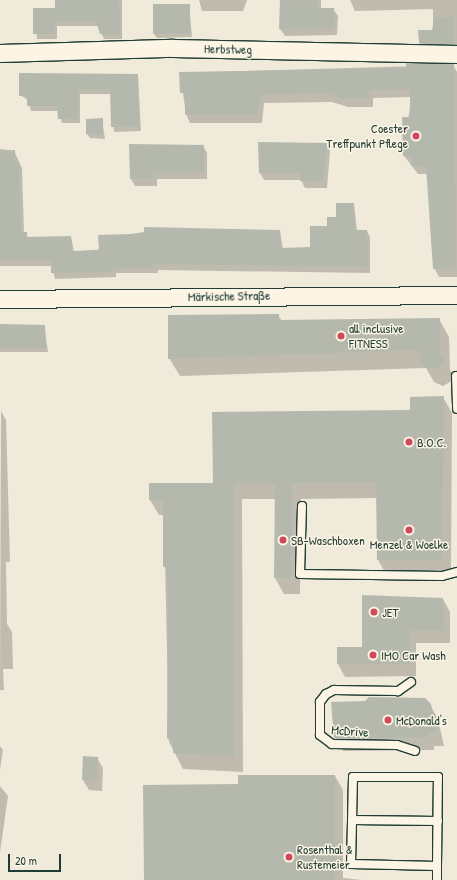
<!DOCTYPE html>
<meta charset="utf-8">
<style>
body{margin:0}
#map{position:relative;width:457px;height:880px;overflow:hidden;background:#efeada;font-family:"Patrick Hand",sans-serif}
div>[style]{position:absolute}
.shadow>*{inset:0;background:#0003}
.building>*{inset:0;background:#b5b9ad}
.roads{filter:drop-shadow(1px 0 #1f3d34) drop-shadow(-1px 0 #1f3d34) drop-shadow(0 1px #1f3d34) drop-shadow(0 -1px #1f3d34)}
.service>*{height:8px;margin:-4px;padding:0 4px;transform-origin:4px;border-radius:4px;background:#fcf5e5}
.minor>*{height:17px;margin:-8.5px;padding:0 8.5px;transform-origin:8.5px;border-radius:8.5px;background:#fcf5e5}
.dots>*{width:11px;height:11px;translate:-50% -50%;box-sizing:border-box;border:2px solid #fcf5e5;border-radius:50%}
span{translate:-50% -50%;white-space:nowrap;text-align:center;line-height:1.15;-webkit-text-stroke:3px #fcf5e5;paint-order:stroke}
.street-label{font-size:13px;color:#1f3d34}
.poi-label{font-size:13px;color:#1f3d34}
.right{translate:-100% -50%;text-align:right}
.left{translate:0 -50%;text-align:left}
.scale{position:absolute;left:8px;top:854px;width:53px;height:18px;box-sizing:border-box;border:2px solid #1f3d34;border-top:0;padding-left:5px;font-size:12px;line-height:14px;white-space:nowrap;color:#1f3d34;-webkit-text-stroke:3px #fcf5e5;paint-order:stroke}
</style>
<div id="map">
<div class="shadow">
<div style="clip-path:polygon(56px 0,122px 0,122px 39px,104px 39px,98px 26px,57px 26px,57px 39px,37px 39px,34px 9px,56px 9px)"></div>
<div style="clip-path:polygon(199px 0,247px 0,243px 11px,202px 11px)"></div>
<div style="clip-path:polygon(281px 0,321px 0,321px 9px,333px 9px,338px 16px,337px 35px,285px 36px,280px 29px)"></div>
<div style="clip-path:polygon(457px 0,457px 54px,425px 53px,420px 43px,433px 31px,433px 9px,355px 11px,350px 0)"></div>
<div style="clip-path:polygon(189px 5px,192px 37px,157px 38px,154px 34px)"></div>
<div style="clip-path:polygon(453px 65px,457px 72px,457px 277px,439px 277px,434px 268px,428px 174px,418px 174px,404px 156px,411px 97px,373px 98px,373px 107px,348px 107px,332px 102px,264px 103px,262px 123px,190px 123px,186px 114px,180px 73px)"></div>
<div style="clip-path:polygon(138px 75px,141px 131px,114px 132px,111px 94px,80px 94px,80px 123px,62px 123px,59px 111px,31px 111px,28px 100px,20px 95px)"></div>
<div style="clip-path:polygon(102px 119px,105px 139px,90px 138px,87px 134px)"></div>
<div style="clip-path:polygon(326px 144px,330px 151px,327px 188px,305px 188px,301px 180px,264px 180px,260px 173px)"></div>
<div style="clip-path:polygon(130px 145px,203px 146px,207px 153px,207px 179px,157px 179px,157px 186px,135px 186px,131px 179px)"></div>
<div style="clip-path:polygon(0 149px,14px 151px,22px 168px,24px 233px,29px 238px,71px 237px,74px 252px,280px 231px,283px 249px,311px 248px,354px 204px,357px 231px,367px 231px,370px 237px,370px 273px,158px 270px,158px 273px,116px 273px,116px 277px,55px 279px,52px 266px,0 266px)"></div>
<div style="clip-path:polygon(278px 315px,282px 321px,439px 319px,449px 337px,450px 370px,455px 379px,443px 386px,434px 382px,426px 368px,180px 376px,169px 358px)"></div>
<div style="clip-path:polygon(0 326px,44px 326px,48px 352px,0 352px)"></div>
<div style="clip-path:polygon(443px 397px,452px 413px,451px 575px,387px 576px,378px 560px,377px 498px,301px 499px,300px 594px,284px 594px,275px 578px,276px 499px,242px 499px,243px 772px,183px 769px,169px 742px,164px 515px,159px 515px,150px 500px,214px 484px)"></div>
<div style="clip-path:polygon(1px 411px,6px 420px,10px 562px,6px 562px,7px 624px,12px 632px,13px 669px,3px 669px,4px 690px,0 690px)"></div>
<div style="clip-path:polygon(443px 599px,450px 612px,450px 643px,416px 643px,416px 676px,345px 677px,338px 664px)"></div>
<div style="clip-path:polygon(365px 702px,430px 705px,438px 719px,444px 746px,434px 746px,434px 750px,343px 751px,335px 738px)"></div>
<div style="clip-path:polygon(0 746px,3px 750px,0 770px)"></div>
<div style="clip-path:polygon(84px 758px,97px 758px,103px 768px,102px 791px,89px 790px,83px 780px)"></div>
<div style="clip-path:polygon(335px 776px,343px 790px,343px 878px,362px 880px,144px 880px,239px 785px)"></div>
<div style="clip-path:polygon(0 786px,8px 796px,0 852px)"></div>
</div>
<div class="building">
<div style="clip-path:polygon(55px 0,119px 0,120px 35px,100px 34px,96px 21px,55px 21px,55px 34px,33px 34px,33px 8px,55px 8px)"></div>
<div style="clip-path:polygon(280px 0,318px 1px,318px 8px,334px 8px,334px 28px,279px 29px)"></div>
<div style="clip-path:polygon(153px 4px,190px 4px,190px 33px,153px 34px)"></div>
<div style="clip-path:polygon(435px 17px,453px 17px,454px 44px,419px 43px,418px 30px,432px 30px)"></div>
<div style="clip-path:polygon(406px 63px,454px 64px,456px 268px,433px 269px,426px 166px,412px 166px,412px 156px,403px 156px,402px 117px,410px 117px,410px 89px,369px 90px,369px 98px,342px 99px,327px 93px,260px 95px,257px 115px,185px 115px,185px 93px,180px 93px,179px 72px,406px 68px)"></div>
<div style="clip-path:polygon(19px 73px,138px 74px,139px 127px,111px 127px,110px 90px,78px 89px,78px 119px,58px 119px,57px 106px,27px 106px,27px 96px,19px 96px)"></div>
<div style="clip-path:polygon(103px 118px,103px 134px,86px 134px,86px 119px)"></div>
<div style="clip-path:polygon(258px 142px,327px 143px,323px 181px,300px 181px,300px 173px,259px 173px)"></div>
<div style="clip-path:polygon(129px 144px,204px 145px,204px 172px,154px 173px,154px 179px,130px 179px)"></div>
<div style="clip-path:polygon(15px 150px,16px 162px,19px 161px,21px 232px,27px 232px,27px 237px,71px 236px,72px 251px,99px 250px,98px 235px,131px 234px,144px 232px,144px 227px,280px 230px,281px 248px,310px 247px,310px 226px,327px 226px,327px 217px,336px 217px,336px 203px,354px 203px,355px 230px,367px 230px,368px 267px,155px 264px,155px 268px,113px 268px,113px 272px,51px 273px,51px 260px,0 260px,0 151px)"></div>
<div style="clip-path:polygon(279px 314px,279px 320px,440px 318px,440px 355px,446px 360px,439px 367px,429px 368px,422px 364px,417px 350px,168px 359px,168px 315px)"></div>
<div style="clip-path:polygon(0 324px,45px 325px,46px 348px,0 348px)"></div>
<div style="clip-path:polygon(444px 396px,442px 560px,377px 560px,376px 483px,292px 483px,291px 578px,274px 578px,275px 483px,234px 484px,234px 757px,173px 753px,173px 743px,167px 738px,168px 593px,166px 567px,163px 567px,163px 500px,149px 500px,149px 483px,213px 483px,212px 412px,410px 410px,410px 397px)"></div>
<div style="clip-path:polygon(362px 595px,443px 598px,444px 630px,409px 631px,410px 664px,337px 664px,337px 647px,362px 647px)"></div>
<div style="clip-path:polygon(369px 697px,425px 698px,431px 704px,437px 733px,427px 733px,427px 737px,334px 738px,331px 702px,365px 701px)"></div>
<div style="clip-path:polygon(83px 756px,98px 757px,97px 781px,82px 780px)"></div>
<div style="clip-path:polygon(238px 775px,335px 775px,335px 880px,144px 880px,143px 785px,238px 784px)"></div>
</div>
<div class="roads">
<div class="service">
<div style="left:456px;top:376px;width:33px;rotate:88deg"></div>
<div style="left:302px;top:506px;width:68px;rotate:91.7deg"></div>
<div style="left:300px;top:574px;width:142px;rotate:0.8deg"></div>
<div style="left:442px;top:576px;width:16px;rotate:-15deg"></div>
<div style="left:411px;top:682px;width:16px;rotate:145deg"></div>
<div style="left:398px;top:691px;width:64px;rotate:-179.1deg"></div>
<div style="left:334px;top:690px;width:9px;rotate:153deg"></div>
<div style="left:326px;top:694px;width:10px;rotate:127deg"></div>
<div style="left:320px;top:702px;width:33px;rotate:90deg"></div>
<div style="left:320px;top:735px;width:15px;rotate:37deg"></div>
<div style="left:332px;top:744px;width:65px;rotate:0.9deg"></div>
<div style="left:397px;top:745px;width:19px;rotate:18deg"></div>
<div style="left:352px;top:820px;width:86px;rotate:0.7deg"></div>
<div style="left:437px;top:880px;width:14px;rotate:-90deg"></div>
<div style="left:437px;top:866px;width:89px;rotate:-89.4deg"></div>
<div style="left:438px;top:777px;width:85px;rotate:180deg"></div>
<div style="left:353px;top:777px;width:87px;rotate:91.3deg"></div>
<div style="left:351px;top:864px;width:86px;rotate:1.3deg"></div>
</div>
<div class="minor">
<div style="left:0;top:53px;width:173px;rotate:-1.7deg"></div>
<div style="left:173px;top:48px;width:284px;rotate:1.2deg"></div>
<div style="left:0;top:299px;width:457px;rotate:-0.5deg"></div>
</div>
</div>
<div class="dots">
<div style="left:416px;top:136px;background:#d1495b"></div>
<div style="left:341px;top:336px;background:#d1495b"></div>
<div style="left:409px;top:442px;background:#d1495b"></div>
<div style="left:409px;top:530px;background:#d1495b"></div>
<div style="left:283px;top:540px;background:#d1495b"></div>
<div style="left:374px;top:612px;background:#d1495b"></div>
<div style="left:373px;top:655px;background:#d1495b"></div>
<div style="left:388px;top:720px;background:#d1495b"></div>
<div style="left:289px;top:857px;background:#d1495b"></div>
</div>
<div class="street-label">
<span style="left:228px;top:49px;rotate:1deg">Herbstweg</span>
<span style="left:229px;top:296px;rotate:-1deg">Märkische Straße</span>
<span style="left:350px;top:731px;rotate:4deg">McDrive</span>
</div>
<div class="poi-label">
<span class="right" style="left:408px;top:136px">Coester<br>Treffpunkt Pflege</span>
<span class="left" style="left:349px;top:336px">all inclusive<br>FITNESS</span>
<span class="left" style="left:417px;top:442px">B.O.C.</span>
<span class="left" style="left:291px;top:540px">SB-Waschboxen</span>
<span style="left:409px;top:544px">Menzel &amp; Woelke</span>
<span class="left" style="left:382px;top:612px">JET</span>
<span class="left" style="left:381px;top:655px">IMO Car Wash</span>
<span class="left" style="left:396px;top:720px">McDonald's</span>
<span class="left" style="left:297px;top:857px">Rosenthal &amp;<br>Rustemeier</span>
</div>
<div class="scale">20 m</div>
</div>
